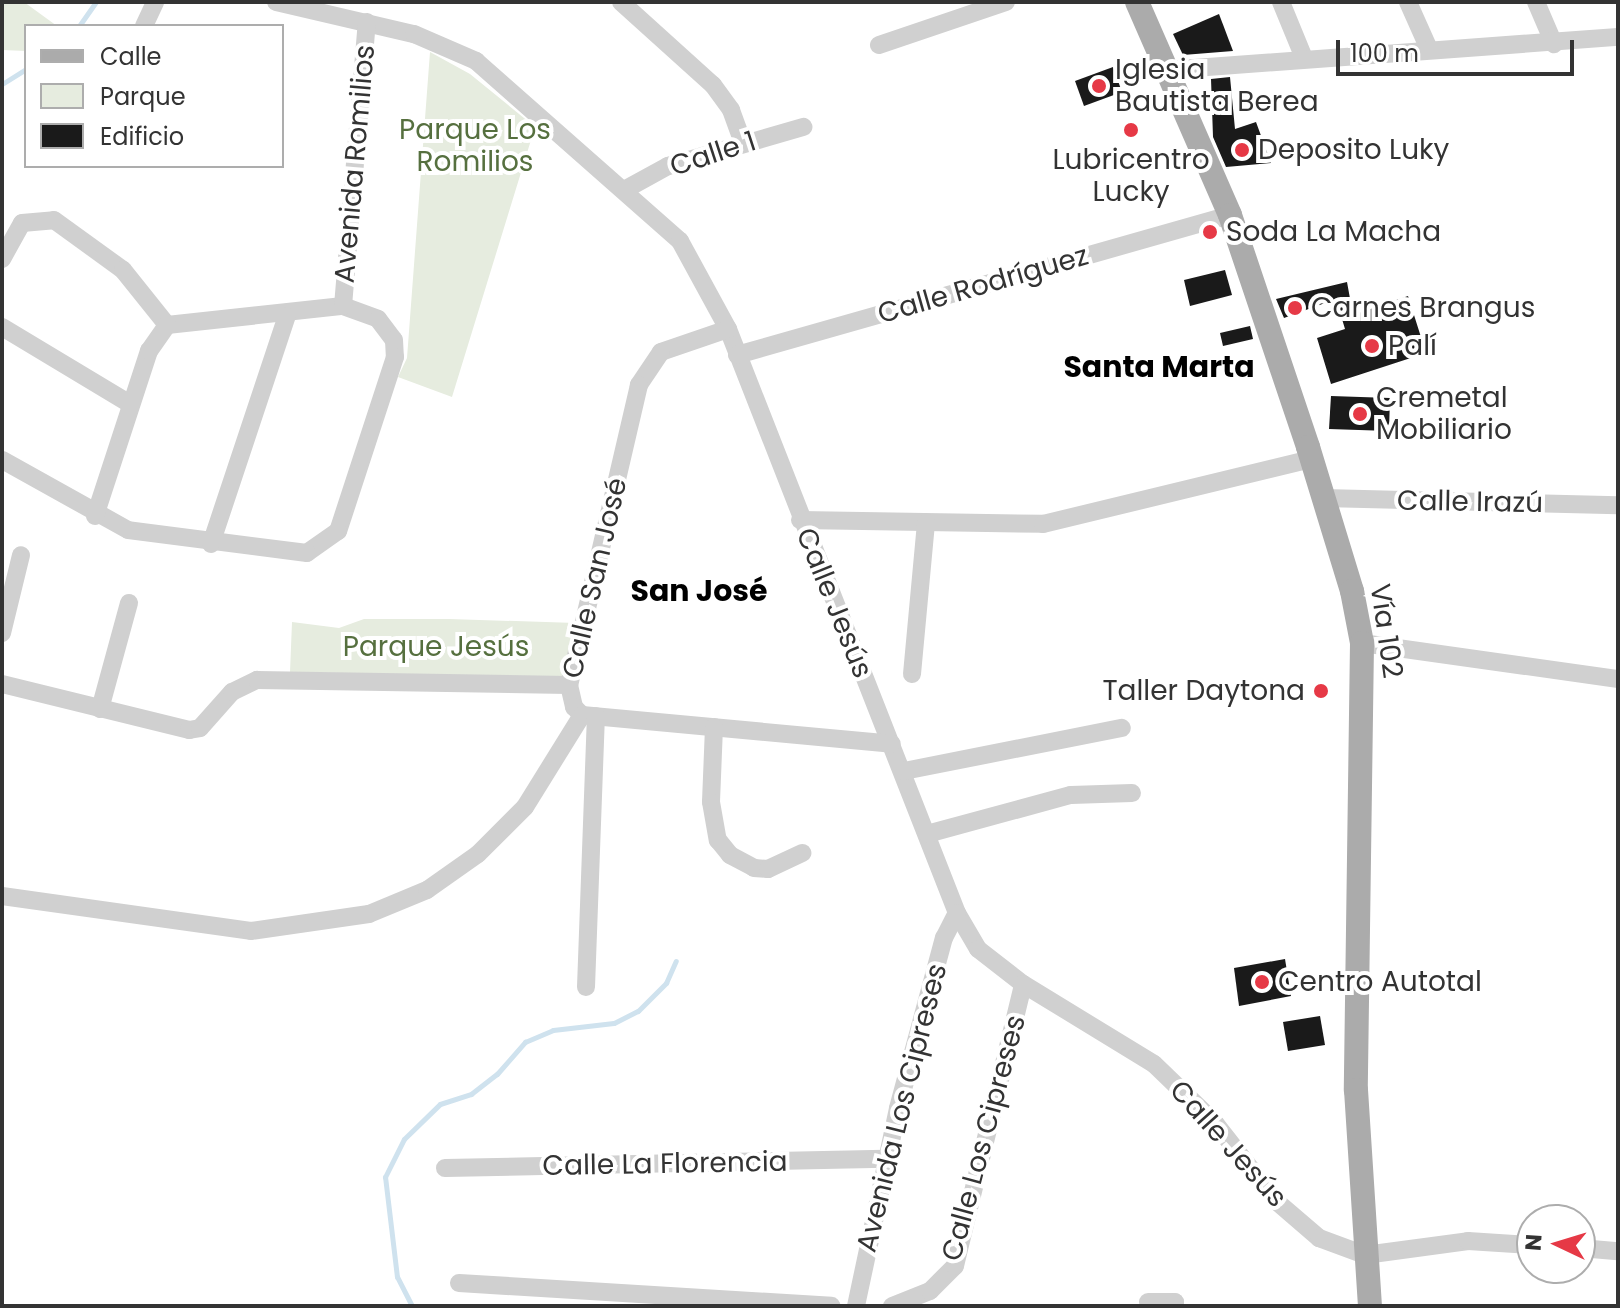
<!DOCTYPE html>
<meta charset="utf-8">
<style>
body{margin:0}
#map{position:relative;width:1620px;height:1308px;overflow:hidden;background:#fff;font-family:Poppins,sans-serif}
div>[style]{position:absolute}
.green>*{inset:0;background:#e6ecdf}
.stream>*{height:5px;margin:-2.5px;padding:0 2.5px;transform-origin:2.5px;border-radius:2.5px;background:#cfe2ee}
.building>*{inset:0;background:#1a1a1a}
.minor>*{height:18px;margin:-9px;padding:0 9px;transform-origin:9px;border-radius:9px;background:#d0d0d0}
.major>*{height:24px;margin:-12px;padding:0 12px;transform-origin:12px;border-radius:12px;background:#ababab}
.dots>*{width:22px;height:22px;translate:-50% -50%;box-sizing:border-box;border:4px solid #fff;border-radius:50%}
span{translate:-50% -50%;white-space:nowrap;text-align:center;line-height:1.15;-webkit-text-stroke:8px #fff;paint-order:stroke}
.poi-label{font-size:28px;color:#333}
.left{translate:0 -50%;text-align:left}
.right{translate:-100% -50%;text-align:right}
.park-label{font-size:28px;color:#56703f}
.street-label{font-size:28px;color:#333}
.neighbourhood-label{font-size:30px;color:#000;font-weight:700}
.frame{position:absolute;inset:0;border:4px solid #333;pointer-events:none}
.legend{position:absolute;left:24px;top:24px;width:260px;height:144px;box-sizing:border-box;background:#fff;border:2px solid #adadad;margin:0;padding:10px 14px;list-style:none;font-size:24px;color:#333}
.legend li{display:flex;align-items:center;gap:16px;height:40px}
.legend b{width:40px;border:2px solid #adadad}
.north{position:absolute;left:1516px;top:1204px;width:80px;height:80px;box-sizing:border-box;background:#fff;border:2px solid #adadad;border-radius:50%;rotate:274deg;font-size:22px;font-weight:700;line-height:32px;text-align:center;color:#333}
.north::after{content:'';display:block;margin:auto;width:28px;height:36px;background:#e63946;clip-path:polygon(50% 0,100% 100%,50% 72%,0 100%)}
.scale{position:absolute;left:1336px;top:40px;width:238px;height:36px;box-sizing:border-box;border:4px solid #333;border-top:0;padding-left:10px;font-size:24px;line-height:28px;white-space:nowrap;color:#333;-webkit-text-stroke:6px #fff;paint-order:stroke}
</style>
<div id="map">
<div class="green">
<div style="clip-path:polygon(2px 2px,24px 2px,57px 26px,26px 26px,26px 51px,2px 50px)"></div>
<div style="clip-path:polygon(430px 52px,470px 74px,535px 127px,452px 397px,398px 377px,407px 358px)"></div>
<div style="clip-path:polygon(364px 619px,449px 619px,576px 623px,563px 676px,555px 677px,290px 672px,292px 622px,339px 628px)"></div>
</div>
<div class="stream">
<div style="left:79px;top:26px;width:29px;rotate:-55deg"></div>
<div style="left:2px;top:84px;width:28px;rotate:-32deg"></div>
<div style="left:412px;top:1306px;width:33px;rotate:-117deg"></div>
<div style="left:397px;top:1277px;width:101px;rotate:-96.8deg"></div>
<div style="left:385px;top:1177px;width:42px;rotate:-63.4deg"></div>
<div style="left:404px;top:1139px;width:50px;rotate:-44.2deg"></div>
<div style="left:440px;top:1104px;width:33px;rotate:-18deg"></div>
<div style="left:471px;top:1094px;width:33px;rotate:-38deg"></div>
<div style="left:497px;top:1074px;width:43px;rotate:-48.8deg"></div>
<div style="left:525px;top:1042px;width:30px;rotate:-23deg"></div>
<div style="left:553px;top:1030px;width:61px;rotate:-6.5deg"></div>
<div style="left:614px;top:1023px;width:27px;rotate:-27deg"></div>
<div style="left:638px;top:1011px;width:40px;rotate:-45deg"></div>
<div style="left:666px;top:983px;width:24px;rotate:-66deg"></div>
</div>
<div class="building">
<div style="clip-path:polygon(1219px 14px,1233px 51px,1183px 55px,1173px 34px)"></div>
<div style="clip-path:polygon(1113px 67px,1122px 92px,1084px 106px,1075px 81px)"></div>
<div style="clip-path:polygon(1230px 77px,1235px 129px,1256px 122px,1271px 163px,1226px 167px,1213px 137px,1211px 79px)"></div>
<div style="clip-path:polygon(1225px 270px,1232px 295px,1190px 306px,1184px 280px)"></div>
<div style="clip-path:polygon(1347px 282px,1353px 315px,1408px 296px,1426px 353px,1331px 384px,1317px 338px,1345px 329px,1336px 299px,1284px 318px,1276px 299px)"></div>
<div style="clip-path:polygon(1250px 326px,1253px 339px,1223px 346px,1220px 333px)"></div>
<div style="clip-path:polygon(1331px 396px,1390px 398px,1389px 431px,1329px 429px)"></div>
<div style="clip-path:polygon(1285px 959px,1291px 996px,1239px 1006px,1234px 968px)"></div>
<div style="clip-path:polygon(1320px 1016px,1325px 1045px,1288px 1051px,1283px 1022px)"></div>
</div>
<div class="minor">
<div style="left:276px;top:2px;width:142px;rotate:13.1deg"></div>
<div style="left:414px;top:34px;width:68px;rotate:23.5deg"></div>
<div style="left:476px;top:61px;width:272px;rotate:41.4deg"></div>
<div style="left:680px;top:241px;width:100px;rotate:61.4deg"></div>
<div style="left:728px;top:329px;width:627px;rotate:68.59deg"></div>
<div style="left:957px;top:913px;width:42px;rotate:59.7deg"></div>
<div style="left:978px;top:949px;width:57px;rotate:37.9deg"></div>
<div style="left:1023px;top:984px;width:153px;rotate:31.4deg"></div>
<div style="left:1154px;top:1064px;width:85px;rotate:44deg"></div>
<div style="left:1215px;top:1123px;width:99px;rotate:52deg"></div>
<div style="left:1276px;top:1201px;width:57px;rotate:40.7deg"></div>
<div style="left:1319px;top:1238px;width:49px;rotate:20.3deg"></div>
<div style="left:1365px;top:1255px;width:104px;rotate:-7.7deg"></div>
<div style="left:1468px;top:1241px;width:64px;rotate:3.6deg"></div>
<div style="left:621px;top:2px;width:124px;rotate:42.1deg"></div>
<div style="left:713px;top:85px;width:31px;rotate:54deg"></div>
<div style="left:731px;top:110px;width:35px;rotate:70deg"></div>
<div style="left:1281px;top:2px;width:61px;rotate:67.7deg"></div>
<div style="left:1408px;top:2px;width:49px;rotate:66deg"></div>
<div style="left:1536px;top:2px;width:46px;rotate:66.8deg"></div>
<div style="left:144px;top:26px;width:26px;rotate:-65deg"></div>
<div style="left:879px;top:45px;width:134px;rotate:-18.7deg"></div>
<div style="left:1167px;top:70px;width:452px;rotate:-4.2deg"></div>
<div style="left:626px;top:189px;width:48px;rotate:-28.7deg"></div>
<div style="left:668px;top:166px;width:141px;rotate:-16.1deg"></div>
<div style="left:2px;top:259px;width:41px;rotate:-60.9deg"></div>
<div style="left:22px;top:223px;width:32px;rotate:-5deg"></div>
<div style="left:54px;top:220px;width:85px;rotate:35.9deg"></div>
<div style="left:123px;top:270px;width:70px;rotate:51.3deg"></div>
<div style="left:167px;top:325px;width:177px;rotate:-6.2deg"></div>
<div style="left:343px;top:306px;width:37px;rotate:20deg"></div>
<div style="left:378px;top:319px;width:26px;rotate:53deg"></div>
<div style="left:394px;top:340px;width:17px;rotate:87deg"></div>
<div style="left:395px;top:357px;width:183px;rotate:108.1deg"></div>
<div style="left:338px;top:531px;width:38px;rotate:145deg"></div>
<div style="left:307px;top:553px;width:180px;rotate:-172.7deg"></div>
<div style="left:128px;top:530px;width:144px;rotate:-150.9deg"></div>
<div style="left:343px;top:306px;width:285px;rotate:-85.2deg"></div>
<div style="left:2px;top:327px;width:149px;rotate:31deg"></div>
<div style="left:728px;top:329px;width:71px;rotate:161.1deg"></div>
<div style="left:661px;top:352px;width:40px;rotate:124deg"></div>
<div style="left:639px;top:385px;width:308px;rotate:103.1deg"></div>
<div style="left:569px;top:685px;width:23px;rotate:77deg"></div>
<div style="left:574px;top:707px;width:11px;rotate:45deg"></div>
<div style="left:582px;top:715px;width:311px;rotate:5.3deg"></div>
<div style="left:737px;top:355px;width:512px;rotate:-15.85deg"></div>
<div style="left:1323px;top:498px;width:295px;rotate:1.4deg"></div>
<div style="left:95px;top:516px;width:174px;rotate:-71.9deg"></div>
<div style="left:149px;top:351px;width:32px;rotate:-55deg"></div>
<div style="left:800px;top:520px;width:243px;rotate:0.9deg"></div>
<div style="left:1043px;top:524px;width:276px;rotate:-13.6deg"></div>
<div style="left:211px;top:544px;width:240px;rotate:-71.6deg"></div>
<div style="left:2px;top:633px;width:80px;rotate:-76.3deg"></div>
<div style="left:1362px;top:643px;width:259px;rotate:8deg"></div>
<div style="left:912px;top:674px;width:152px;rotate:-84.7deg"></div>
<div style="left:2px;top:684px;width:193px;rotate:13.8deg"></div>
<div style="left:189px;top:730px;width:11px;rotate:-10deg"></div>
<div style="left:200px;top:728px;width:48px;rotate:-48.4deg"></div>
<div style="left:232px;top:692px;width:28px;rotate:-26deg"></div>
<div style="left:257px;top:680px;width:312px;rotate:0.9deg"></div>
<div style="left:100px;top:709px;width:110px;rotate:-74.7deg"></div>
<div style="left:714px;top:727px;width:75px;rotate:92.3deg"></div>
<div style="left:711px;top:802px;width:39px;rotate:80deg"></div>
<div style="left:718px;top:840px;width:19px;rotate:51deg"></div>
<div style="left:730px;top:855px;width:27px;rotate:28deg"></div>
<div style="left:754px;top:868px;width:14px;rotate:4deg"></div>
<div style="left:768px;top:869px;width:38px;rotate:-25deg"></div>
<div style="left:904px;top:771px;width:222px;rotate:-11.2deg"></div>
<div style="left:927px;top:834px;width:149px;rotate:-15.2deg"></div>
<div style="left:1071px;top:795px;width:61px;rotate:-1.9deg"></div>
<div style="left:2px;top:896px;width:251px;rotate:8deg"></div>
<div style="left:251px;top:931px;width:119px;rotate:-8.2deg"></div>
<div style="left:369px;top:914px;width:63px;rotate:-22.5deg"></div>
<div style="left:427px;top:890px;width:62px;rotate:-35.2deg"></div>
<div style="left:478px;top:854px;width:66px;rotate:-45deg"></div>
<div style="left:525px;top:807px;width:108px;rotate:-58.2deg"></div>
<div style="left:586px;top:987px;width:271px;rotate:-87.9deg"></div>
<div style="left:445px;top:1168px;width:440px;rotate:-1.2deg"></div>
<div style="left:1580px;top:1248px;width:38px;rotate:5deg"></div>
<div style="left:459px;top:1283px;width:373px;rotate:3.5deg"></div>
<div style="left:1148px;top:1302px;width:27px"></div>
<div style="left:1175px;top:1302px;width:4px;rotate:90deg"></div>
<div style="left:856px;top:1306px;width:202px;rotate:-78deg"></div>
<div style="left:898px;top:1108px;width:176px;rotate:-74.9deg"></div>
<div style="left:944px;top:938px;width:28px;rotate:-63deg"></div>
<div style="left:892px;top:1306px;width:41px;rotate:-21.5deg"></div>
<div style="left:930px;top:1291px;width:35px;rotate:-45deg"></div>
<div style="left:955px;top:1266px;width:290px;rotate:-76.4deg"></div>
</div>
<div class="major">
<div style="left:1137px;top:2px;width:232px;rotate:66.4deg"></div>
<div style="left:1230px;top:215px;width:245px;rotate:71.4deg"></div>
<div style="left:1308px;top:447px;width:151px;rotate:73deg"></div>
<div style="left:1352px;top:591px;width:53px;rotate:79.1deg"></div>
<div style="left:1362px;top:643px;width:447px;rotate:90.8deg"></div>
<div style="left:1356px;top:1090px;width:216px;rotate:86.3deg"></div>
</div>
<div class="dots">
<div style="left:1099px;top:86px;background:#e63946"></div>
<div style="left:1131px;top:130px;background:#e63946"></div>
<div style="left:1242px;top:150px;background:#e63946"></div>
<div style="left:1210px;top:232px;background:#e63946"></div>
<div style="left:1295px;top:308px;background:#e63946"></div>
<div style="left:1372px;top:346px;background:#e63946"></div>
<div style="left:1360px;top:414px;background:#e63946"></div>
<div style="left:1321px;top:691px;background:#e63946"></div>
<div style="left:1262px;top:982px;background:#e63946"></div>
</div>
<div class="poi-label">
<span class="left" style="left:1115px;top:86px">Iglesia<br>Bautista Berea</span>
<span class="left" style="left:1258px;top:150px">Deposito Luky</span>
<span style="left:1131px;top:176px">Lubricentro<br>Lucky</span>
<span class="left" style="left:1226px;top:232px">Soda La Macha</span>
<span class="left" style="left:1311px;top:308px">Carnes Brangus</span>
<span class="left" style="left:1388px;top:346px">Palí</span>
<span class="left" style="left:1376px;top:414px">Cremetal<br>Mobiliario</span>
<span class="right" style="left:1305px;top:691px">Taller Daytona</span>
<span class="left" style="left:1278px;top:982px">Centro Autotal</span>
</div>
<div class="park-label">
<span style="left:475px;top:146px">Parque Los<br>Romilios</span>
<span style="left:436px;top:647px">Parque Jesús</span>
</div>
<div class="street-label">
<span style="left:713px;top:154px;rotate:-18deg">Calle 1</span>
<span style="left:355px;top:164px;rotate:-85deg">Avenida Romilios</span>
<span style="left:983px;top:285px;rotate:-16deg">Calle Rodríguez</span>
<span style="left:1470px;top:502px;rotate:1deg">Calle Irazú</span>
<span style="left:595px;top:578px;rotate:-77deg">Calle San José</span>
<span style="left:834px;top:603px;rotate:68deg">Calle Jesús</span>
<span style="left:1386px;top:631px;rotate:82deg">Vía 102</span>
<span style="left:902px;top:1108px;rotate:-76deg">Avenida Los Cipreses</span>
<span style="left:984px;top:1138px;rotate:-75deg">Calle Los Cipreses</span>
<span style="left:1228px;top:1144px;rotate:48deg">Calle Jesús</span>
<span style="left:665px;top:1164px;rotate:-1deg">Calle La Florencia</span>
</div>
<div class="neighbourhood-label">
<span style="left:1159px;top:367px">Santa Marta</span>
<span style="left:699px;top:591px">San José</span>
</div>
<div class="frame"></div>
<ul class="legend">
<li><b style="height:10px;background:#ababab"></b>Calle</li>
<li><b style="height:22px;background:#e6ecdf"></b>Parque</li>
<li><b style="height:22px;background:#1a1a1a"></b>Edificio</li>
</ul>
<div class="north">N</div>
<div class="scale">100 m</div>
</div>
